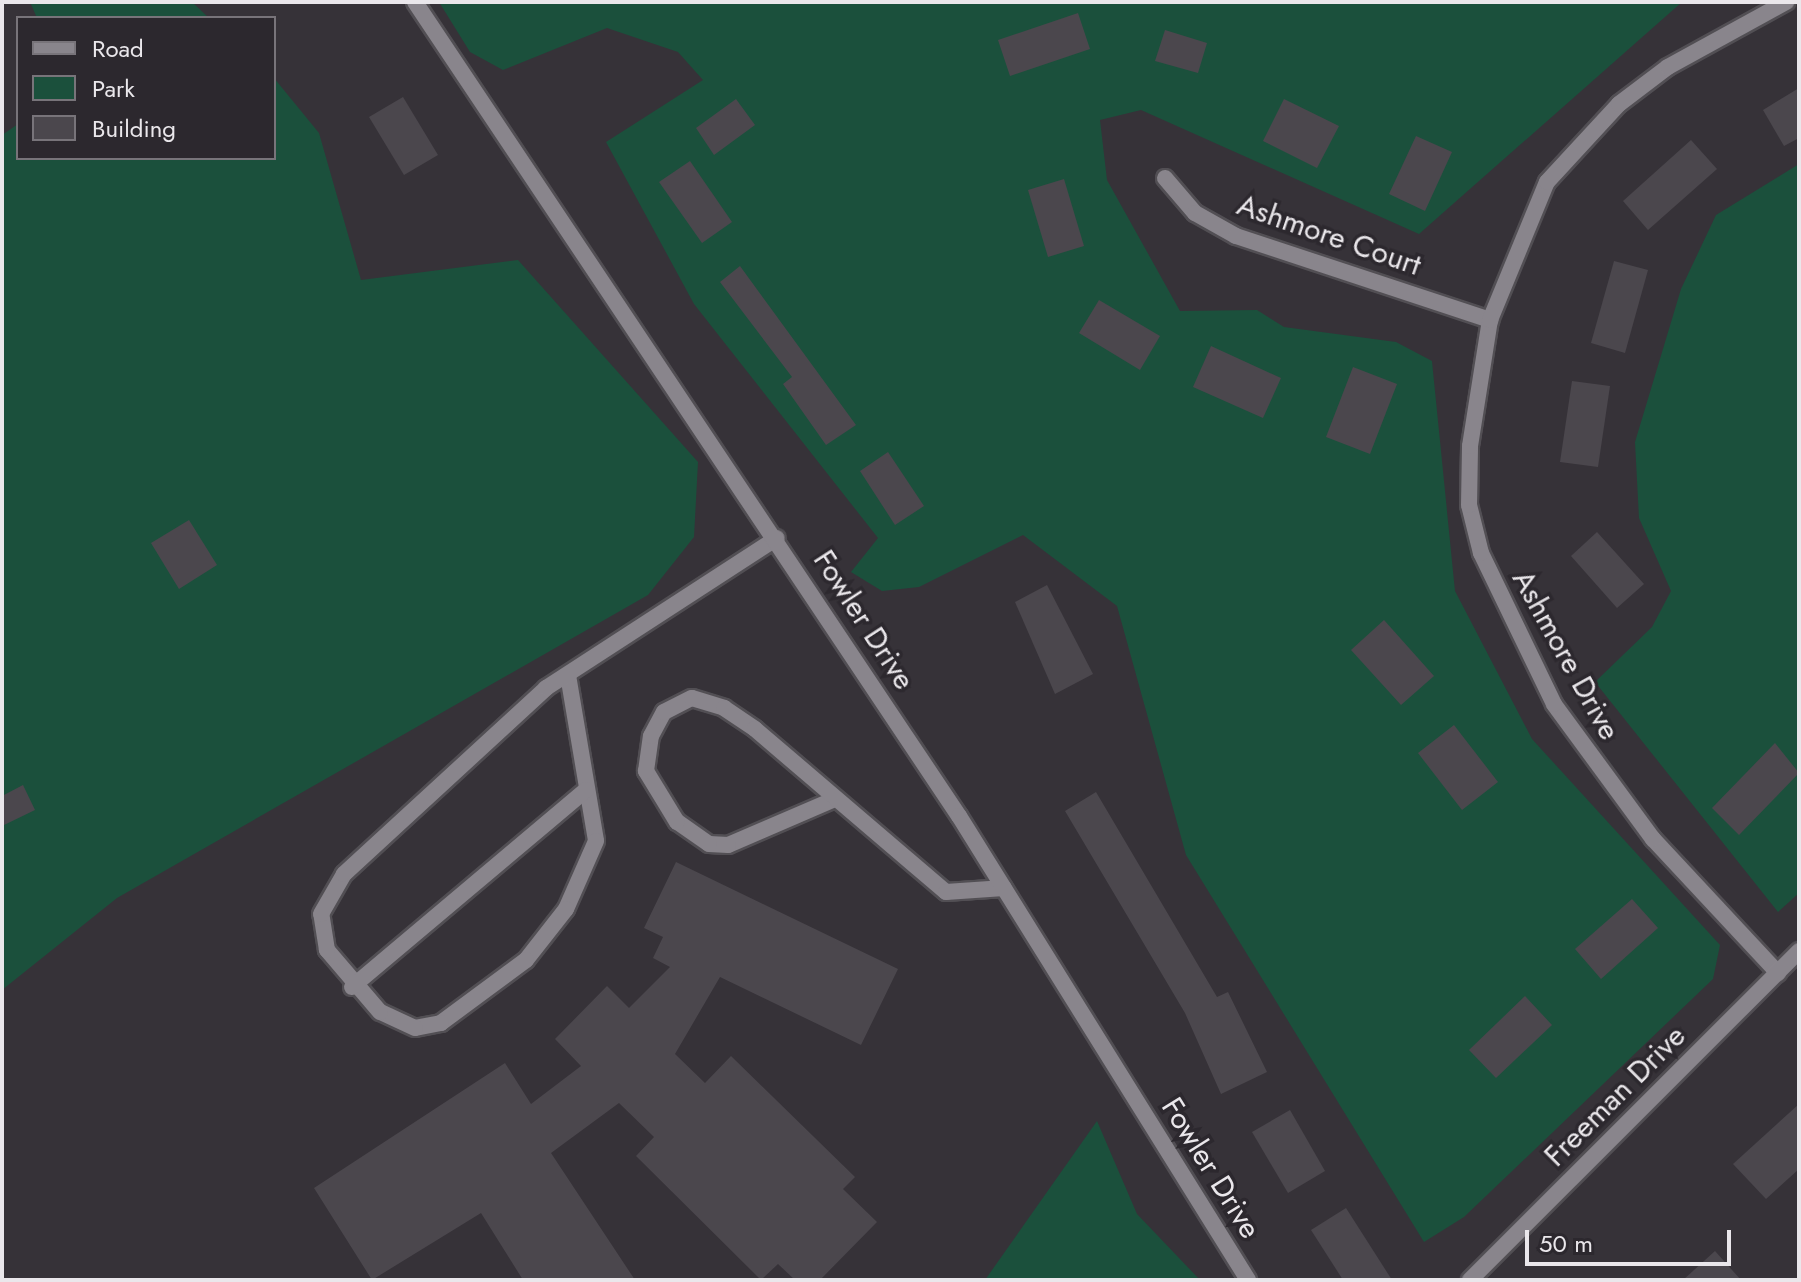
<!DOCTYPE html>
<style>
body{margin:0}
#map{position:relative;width:1801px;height:1282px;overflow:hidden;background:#363238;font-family:Jost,sans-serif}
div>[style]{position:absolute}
.green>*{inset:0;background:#1b503c}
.building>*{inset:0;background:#4b474d}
.roads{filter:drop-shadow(2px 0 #524f54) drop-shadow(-2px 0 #524f54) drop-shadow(0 2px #524f54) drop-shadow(0 -2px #524f54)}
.service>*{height:16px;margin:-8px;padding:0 8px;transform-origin:8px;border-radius:8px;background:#89858c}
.minor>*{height:16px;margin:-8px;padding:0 8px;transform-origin:8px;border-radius:8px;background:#89858c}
.tertiary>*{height:16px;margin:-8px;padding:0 8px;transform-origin:8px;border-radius:8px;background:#89858c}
span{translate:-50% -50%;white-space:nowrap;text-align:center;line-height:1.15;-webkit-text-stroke:7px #2c282e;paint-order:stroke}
.street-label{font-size:30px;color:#eae7eb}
.frame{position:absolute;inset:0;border:4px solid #eae7eb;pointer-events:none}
.legend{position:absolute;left:16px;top:16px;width:260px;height:144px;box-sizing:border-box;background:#2c282e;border:2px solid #78747a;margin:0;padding:10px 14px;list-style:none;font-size:24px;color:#eae7eb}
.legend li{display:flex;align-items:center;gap:16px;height:40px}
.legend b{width:40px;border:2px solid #78747a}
.scale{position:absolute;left:1525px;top:1230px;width:206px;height:36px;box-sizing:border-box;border:4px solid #eae7eb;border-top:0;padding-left:10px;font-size:24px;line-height:28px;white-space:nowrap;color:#eae7eb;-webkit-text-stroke:6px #2c282e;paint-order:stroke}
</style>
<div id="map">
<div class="green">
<div style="clip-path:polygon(30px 2px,192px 2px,209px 18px,37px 18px)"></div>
<div style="clip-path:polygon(439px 2px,1682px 2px,1419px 234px,1141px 110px,1100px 120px,1107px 180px,1180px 311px,1257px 310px,1284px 327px,1396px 342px,1432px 361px,1455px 591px,1532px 739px,1720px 945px,1713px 979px,1464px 1217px,1424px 1242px,1186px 855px,1117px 606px,1023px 535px,919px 587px,882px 591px,851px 572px,878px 538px,694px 304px,606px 142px,703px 80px,678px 52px,607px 28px,503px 70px,470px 52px)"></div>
<div style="clip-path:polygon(274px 78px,319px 133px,361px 280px,518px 260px,698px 462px,694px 537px,648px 595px,117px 898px,2px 990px,2px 135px,18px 124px,18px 158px,274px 158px)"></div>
<div style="clip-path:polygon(1799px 164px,1799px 893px,1778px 912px,1595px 682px,1652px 627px,1671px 591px,1639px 518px,1635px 442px,1681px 289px,1716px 215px)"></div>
<div style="clip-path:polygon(1097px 1121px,1137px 1214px,1200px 1280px,985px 1280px)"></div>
</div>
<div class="building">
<div style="clip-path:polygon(1078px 13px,1090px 49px,1010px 76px,998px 40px)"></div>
<div style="clip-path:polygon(1165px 30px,1207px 43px,1198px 73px,1155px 61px)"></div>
<div style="clip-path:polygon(1799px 88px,1799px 138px,1784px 146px,1763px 110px)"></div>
<div style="clip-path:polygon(403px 97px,438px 155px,404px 175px,369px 117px)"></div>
<div style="clip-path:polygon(736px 99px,755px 125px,714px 155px,696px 128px)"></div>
<div style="clip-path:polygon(1284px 99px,1339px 126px,1317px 168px,1263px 141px)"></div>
<div style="clip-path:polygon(1416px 136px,1452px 152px,1425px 211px,1389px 194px)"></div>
<div style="clip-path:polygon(1691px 140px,1717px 169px,1648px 230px,1623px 201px)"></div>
<div style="clip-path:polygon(690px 161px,732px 222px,702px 243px,659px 182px)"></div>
<div style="clip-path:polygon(1064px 179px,1084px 246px,1048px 257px,1028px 190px)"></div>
<div style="clip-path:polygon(1614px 261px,1648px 270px,1625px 353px,1591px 343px)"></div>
<div style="clip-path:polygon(740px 266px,856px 425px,826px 445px,783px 384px,792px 377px,720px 282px)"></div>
<div style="clip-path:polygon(1099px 300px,1160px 336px,1140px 370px,1079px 333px)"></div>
<div style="clip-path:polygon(1211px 346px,1281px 378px,1263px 418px,1193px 387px)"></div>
<div style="clip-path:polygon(1353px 367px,1397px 384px,1370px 454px,1326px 437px)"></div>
<div style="clip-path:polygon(1572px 381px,1610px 386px,1598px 467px,1560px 462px)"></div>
<div style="clip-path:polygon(888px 452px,924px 506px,895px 525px,860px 471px)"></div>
<div style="clip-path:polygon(189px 520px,217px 565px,179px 589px,151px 543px)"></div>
<div style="clip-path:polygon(1597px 532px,1644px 584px,1617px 608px,1571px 556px)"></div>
<div style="clip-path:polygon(1047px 585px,1093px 674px,1055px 694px,1015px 602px)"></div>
<div style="clip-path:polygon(1384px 620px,1434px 676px,1401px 705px,1351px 650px)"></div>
<div style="clip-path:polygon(1454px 725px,1498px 782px,1462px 810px,1418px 753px)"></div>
<div style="clip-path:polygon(1775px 743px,1799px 773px,1739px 835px,1712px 808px)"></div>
<div style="clip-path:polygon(23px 785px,35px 810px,2px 826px,2px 796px)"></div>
<div style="clip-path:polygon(1096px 792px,1217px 997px,1228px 992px,1267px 1072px,1221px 1094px,1185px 1013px,1065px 811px)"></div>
<div style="clip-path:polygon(676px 862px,898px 969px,861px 1045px,720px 977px,675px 1054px,705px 1083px,731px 1056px,855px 1177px,843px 1189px,877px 1222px,820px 1280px,795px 1280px,778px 1264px,761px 1280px,636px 1156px,654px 1137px,619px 1103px,551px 1153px,635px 1280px,523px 1280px,481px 1213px,372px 1280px,314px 1188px,505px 1063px,531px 1104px,581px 1066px,555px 1039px,607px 986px,629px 1008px,670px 967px,653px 958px,663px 937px,644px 928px)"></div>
<div style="clip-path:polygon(1632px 899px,1658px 928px,1601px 979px,1575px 949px)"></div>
<div style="clip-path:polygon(1525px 996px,1552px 1025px,1496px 1078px,1469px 1050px)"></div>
<div style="clip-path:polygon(1799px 1104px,1799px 1169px,1766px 1199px,1733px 1164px)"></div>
<div style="clip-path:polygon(1290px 1110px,1325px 1171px,1288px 1193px,1252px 1132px)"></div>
<div style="clip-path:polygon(1346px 1208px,1392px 1280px,1343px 1280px,1311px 1230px)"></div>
<div style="clip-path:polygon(1715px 1251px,1741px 1280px,1683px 1280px)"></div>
</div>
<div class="roads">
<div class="service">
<div style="left:568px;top:675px;width:168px;rotate:80.4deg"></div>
<div style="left:596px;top:841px;width:74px;rotate:113.8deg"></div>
<div style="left:566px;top:909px;width:65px;rotate:128.1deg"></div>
<div style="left:526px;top:960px;width:106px;rotate:143.5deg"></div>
<div style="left:441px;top:1023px;width:26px;rotate:169deg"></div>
<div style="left:415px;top:1028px;width:38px;rotate:-155deg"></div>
<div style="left:380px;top:1012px;width:82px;rotate:-130.5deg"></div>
<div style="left:327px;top:950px;width:36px;rotate:-99deg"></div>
<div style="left:321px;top:914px;width:46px;rotate:-60.1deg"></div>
<div style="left:344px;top:874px;width:275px;rotate:-42.6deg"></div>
<div style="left:546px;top:688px;width:275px;rotate:-33deg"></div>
<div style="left:835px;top:799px;width:116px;rotate:156.7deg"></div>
<div style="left:728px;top:845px;width:19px;rotate:-177deg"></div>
<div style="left:709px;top:844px;width:39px;rotate:-145deg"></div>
<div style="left:677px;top:822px;width:60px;rotate:-121.3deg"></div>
<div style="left:646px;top:771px;width:35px;rotate:-82deg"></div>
<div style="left:651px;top:736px;width:27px;rotate:-62deg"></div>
<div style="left:664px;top:712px;width:31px;rotate:-27deg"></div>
<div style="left:692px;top:698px;width:34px;rotate:17deg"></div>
<div style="left:724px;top:708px;width:37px;rotate:34deg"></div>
<div style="left:755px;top:729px;width:251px;rotate:40.5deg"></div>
<div style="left:946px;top:892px;width:58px;rotate:-3.9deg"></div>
<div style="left:352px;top:987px;width:306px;rotate:-40.1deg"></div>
</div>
<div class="minor">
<div style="left:1165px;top:178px;width:46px;rotate:49.4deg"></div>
<div style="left:1195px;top:213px;width:47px;rotate:29.3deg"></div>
<div style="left:1236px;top:236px;width:268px;rotate:18.3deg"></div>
<div style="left:1778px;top:973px;width:183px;rotate:-133deg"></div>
<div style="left:1653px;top:839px;width:167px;rotate:-126.3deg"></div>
<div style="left:1554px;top:704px;width:168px;rotate:-115.8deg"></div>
<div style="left:1481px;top:553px;width:49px;rotate:-104deg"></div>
<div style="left:1469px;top:505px;width:59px;rotate:-89deg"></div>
<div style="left:1470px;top:446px;width:128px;rotate:-81deg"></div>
<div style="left:1490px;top:320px;width:149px;rotate:-67.6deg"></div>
<div style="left:1547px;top:182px;width:106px;rotate:-47.3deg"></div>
<div style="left:1619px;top:104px;width:61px;rotate:-37.1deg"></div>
<div style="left:1668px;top:67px;width:135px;rotate:-28.8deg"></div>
</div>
<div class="tertiary">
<div style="left:415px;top:2px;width:979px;rotate:56.25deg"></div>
<div style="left:959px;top:816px;width:547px;rotate:58.08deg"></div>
<div style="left:1470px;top:1280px;width:465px;rotate:-45deg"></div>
</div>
</div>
<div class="street-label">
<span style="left:1329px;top:235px;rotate:19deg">Ashmore Court</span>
<span style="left:864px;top:620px;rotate:57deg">Fowler Drive</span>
<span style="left:1566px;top:655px;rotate:61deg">Ashmore Drive</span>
<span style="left:1615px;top:1096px;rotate:-45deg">Freeman Drive</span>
<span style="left:1211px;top:1168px;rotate:58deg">Fowler Drive</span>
</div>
<div class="frame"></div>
<ul class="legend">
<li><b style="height:10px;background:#89858c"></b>Road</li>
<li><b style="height:22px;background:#1b503c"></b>Park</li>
<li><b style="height:22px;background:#4b474d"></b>Building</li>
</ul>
<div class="scale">50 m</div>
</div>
